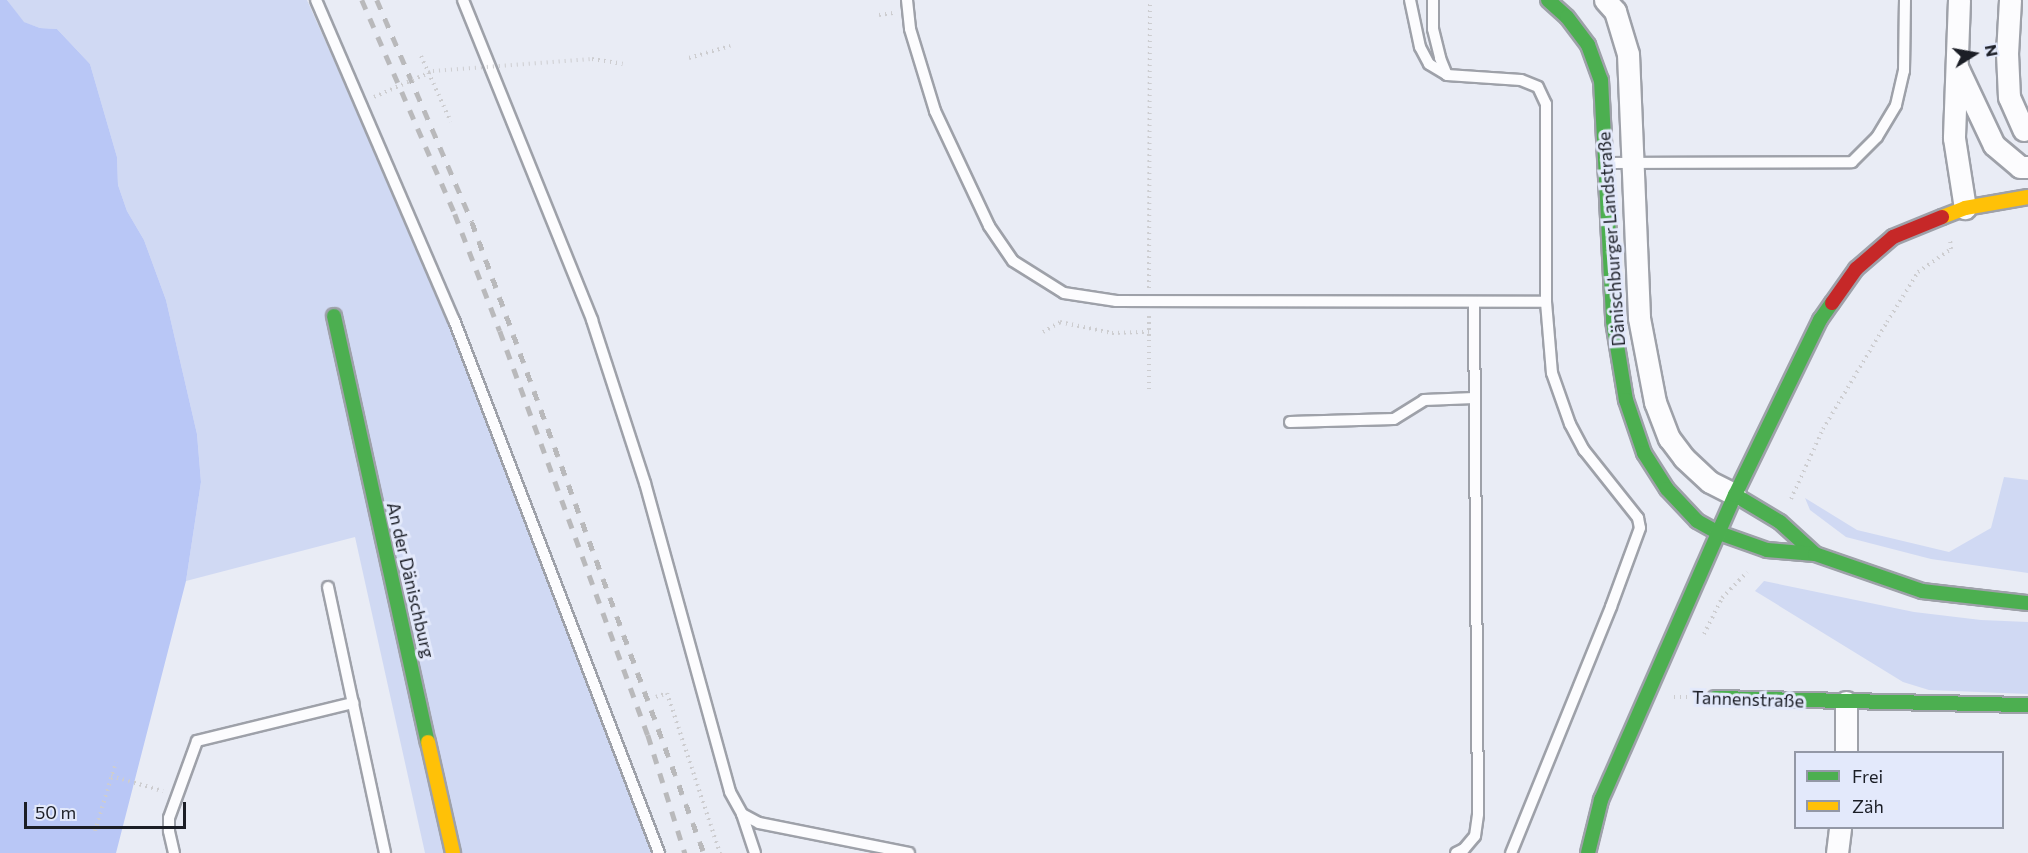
<!DOCTYPE html>
<meta charset="utf-8">
<style>
body{margin:0}
#map{position:relative;width:2028px;height:853px;overflow:hidden;background:#e9ecf5;font-family:Commissioner,sans-serif}
div>[style]{position:absolute}
.green>*{inset:0;background:#d0d9f3}
.water>*{inset:0;background:#b9c7f6}
.path>*{height:4px;margin-top:-2px;transform-origin:0;background:repeating-linear-gradient(90deg,#cdcdd0 0 1.5px,transparent 0 6px)}
.roads{filter:drop-shadow(2px 0 #9ea1a9) drop-shadow(-2px 0 #9ea1a9) drop-shadow(0 2px #9ea1a9) drop-shadow(0 -2px #9ea1a9)}
.lane>*{height:10px;margin:-5px;padding:0 5px;transform-origin:5px;border-radius:5px;background:#fcfcfe}
.street>*{height:21px;margin:-10.5px;padding:0 10.5px;transform-origin:10.5px;border-radius:10.5px;background:#fcfcfe}
.fast>*{height:14px;margin:-7px;padding:0 7px;transform-origin:7px;border-radius:7px;background:#4caf50}
.slow>*{height:14px;margin:-7px;padding:0 7px;transform-origin:7px;border-radius:7px;background:#ffc107}
.jam>*{height:14px;margin:-7px;padding:0 7px;transform-origin:7px;border-radius:7px;background:#c62828}
.rail>*{height:4.5px;margin-top:-2.25px;transform-origin:0;background:repeating-linear-gradient(90deg,#b9b9bb 0 10px,transparent 0 20px)}
.path-bridge>*{height:4px;margin-top:-2px;transform-origin:0;background:repeating-linear-gradient(90deg,#cdcdd0 0 1.5px,transparent 0 6px)}
span{translate:-50% -50%;white-space:nowrap;text-align:center;line-height:1.15;-webkit-text-stroke:6px #e3e9fb;paint-order:stroke}
.street-label{font-size:18px;color:#1b1e26}
.legend{position:absolute;left:1794px;top:751px;width:210px;height:78px;box-sizing:border-box;background:#e3e9fb;border:2px solid #9398a6;margin:0;padding:8px 10px;list-style:none;font-size:18px;color:#1b1e26}
.legend li{display:flex;align-items:center;gap:12px;height:30px}
.legend b{width:30px;border:2px solid #9398a6}
.north{position:absolute;left:1944px;top:24px;width:60px;height:60px;-webkit-text-stroke:4px #e3e9fb;paint-order:stroke;rotate:79deg;font-size:16px;font-weight:700;line-height:24px;text-align:center;color:#1b1e26}
.north::after{content:'';display:block;margin:auto;width:21px;height:27px;background:#1b1e26;clip-path:polygon(50% 0,100% 100%,50% 72%,0 100%)}
.scale{position:absolute;left:24px;top:802px;width:162px;height:27px;box-sizing:border-box;border:3px solid #1b1e26;border-top:0;padding-left:8px;font-size:18px;line-height:21px;white-space:nowrap;color:#1b1e26;-webkit-text-stroke:4px #e3e9fb;paint-order:stroke}
</style>
<div id="map">
<div class="green">
<div style="clip-path:polygon(7px 0,307px 0,420px 254px,532px 532px,652px 853px,425px 853px,355px 537px,186px 581px,201px 482px,197px 434px,166px 300px,144px 240px,127px 211px,118px 185px,117px 157px,90px 64px,57px 29px,40px 28px,23px 22px)"></div>
<div style="clip-path:polygon(2004px 477px,2028px 480px,2028px 573px,1931px 559px,1846px 537px,1810px 510px,1805px 498px,1857px 530px,1949px 552px,1991px 528px)"></div>
<div style="clip-path:polygon(1764px 581px,1914px 612px,1981px 620px,2028px 622px,2028px 694px,1929px 690px,1903px 682px,1755px 591px)"></div>
</div>
<div class="water">
<div style="clip-path:polygon(0 0,7px 0,24px 22px,40px 28px,57px 29px,90px 64px,117px 157px,118px 185px,127px 211px,144px 240px,166px 300px,197px 434px,201px 482px,186px 581px,116px 853px,0 853px)"></div>
</div>
<div class="path">
<div style="left:879px;top:15px;width:14px;rotate:-8deg"></div>
<div style="left:421px;top:56px;width:72px;rotate:65.6deg"></div>
<div style="left:689px;top:58px;width:43px;rotate:-16.3deg"></div>
<div style="left:592px;top:59px;width:31px;rotate:9deg"></div>
<div style="left:1149px;top:288px;width:288px;rotate:-89.8deg"></div>
<div style="left:1149px;top:316px;width:78px;rotate:90deg"></div>
<div style="left:1043px;top:332px;width:20px;rotate:-30deg"></div>
<div style="left:1060px;top:322px;width:53px;rotate:11.9deg"></div>
<div style="left:1112px;top:333px;width:37px;rotate:-2deg"></div>
<div style="left:1791px;top:499px;width:77px;rotate:-65.4deg"></div>
<div style="left:1823px;top:429px;width:125px;rotate:-59.1deg"></div>
<div style="left:1887px;top:322px;width:59px;rotate:-58.2deg"></div>
<div style="left:1918px;top:272px;width:40px;rotate:-34.9deg"></div>
<div style="left:1951px;top:249px;width:9px;rotate:-96deg"></div>
<div style="left:1704px;top:634px;width:40px;rotate:-63.4deg"></div>
<div style="left:1722px;top:598px;width:36px;rotate:-46deg"></div>
<div style="left:656px;top:697px;width:12px;rotate:-20deg"></div>
<div style="left:667px;top:693px;width:169px;rotate:71.7deg"></div>
<div style="left:1674px;top:697px;width:16px"></div>
<div style="left:111px;top:776px;width:54px;rotate:16.1deg"></div>
<div style="left:95px;top:831px;width:72px;rotate:-73.1deg"></div>
</div>
<div class="roads">
<div class="lane">
<div style="left:316px;top:0;width:348px;rotate:66.7deg"></div>
<div style="left:454px;top:320px;width:571px;rotate:68.96deg"></div>
<div style="left:463px;top:0;width:345px;rotate:68deg"></div>
<div style="left:592px;top:320px;width:171px;rotate:72deg"></div>
<div style="left:645px;top:483px;width:320px;rotate:74.6deg"></div>
<div style="left:730px;top:792px;width:25px;rotate:61deg"></div>
<div style="left:742px;top:814px;width:41px;rotate:71.6deg"></div>
<div style="left:907px;top:0;width:29px;rotate:84deg"></div>
<div style="left:910px;top:29px;width:86px;rotate:73deg"></div>
<div style="left:935px;top:111px;width:127px;rotate:64.8deg"></div>
<div style="left:989px;top:226px;width:42px;rotate:55.6deg"></div>
<div style="left:1013px;top:261px;width:60px;rotate:32.1deg"></div>
<div style="left:1064px;top:293px;width:53px;rotate:8.7deg"></div>
<div style="left:1116px;top:301px;width:430px;rotate:0.1deg"></div>
<div style="left:1410px;top:0;width:48px;rotate:78deg"></div>
<div style="left:1420px;top:47px;width:19px;rotate:62deg"></div>
<div style="left:1429px;top:64px;width:21px;rotate:31deg"></div>
<div style="left:1447px;top:75px;width:74px;rotate:3.9deg"></div>
<div style="left:1521px;top:80px;width:18px;rotate:22deg"></div>
<div style="left:1538px;top:87px;width:19px;rotate:65deg"></div>
<div style="left:1546px;top:104px;width:198px;rotate:90deg"></div>
<div style="left:1546px;top:302px;width:71px;rotate:85.2deg"></div>
<div style="left:1552px;top:373px;width:54px;rotate:70.6deg"></div>
<div style="left:1570px;top:424px;width:30px;rotate:62deg"></div>
<div style="left:1584px;top:450px;width:87px;rotate:51.5deg"></div>
<div style="left:1638px;top:518px;width:10px;rotate:79deg"></div>
<div style="left:1640px;top:528px;width:84px;rotate:110.2deg"></div>
<div style="left:1611px;top:607px;width:266px;rotate:112.1deg"></div>
<div style="left:1433px;top:0;width:29px;rotate:90deg"></div>
<div style="left:1433px;top:29px;width:30px;rotate:76deg"></div>
<div style="left:1440px;top:58px;width:18px;rotate:68deg"></div>
<div style="left:1606px;top:163px;width:246px;rotate:-0.2deg"></div>
<div style="left:1852px;top:162px;width:35px;rotate:-45deg"></div>
<div style="left:1877px;top:137px;width:37px;rotate:-59deg"></div>
<div style="left:1896px;top:105px;width:35px;rotate:-77deg"></div>
<div style="left:1904px;top:71px;width:71px;rotate:-89.2deg"></div>
<div style="left:1290px;top:422px;width:104px;rotate:-1.7deg"></div>
<div style="left:1394px;top:419px;width:36px;rotate:-32deg"></div>
<div style="left:1424px;top:400px;width:50px;rotate:-2.3deg"></div>
<div style="left:328px;top:587px;width:272px;rotate:77.9deg"></div>
<div style="left:742px;top:814px;width:19px;rotate:28deg"></div>
<div style="left:759px;top:823px;width:153px;rotate:11.3deg"></div>
<div style="left:174px;top:853px;width:23px;rotate:-103deg"></div>
<div style="left:169px;top:831px;width:13px;rotate:-90deg"></div>
<div style="left:169px;top:818px;width:82px;rotate:-70deg"></div>
<div style="left:197px;top:741px;width:161px;rotate:-13.7deg"></div>
<div style="left:1456px;top:853px;width:9px;rotate:-27deg"></div>
<div style="left:1464px;top:849px;width:17px;rotate:-50deg"></div>
<div style="left:1475px;top:836px;width:22px;rotate:-82deg"></div>
<div style="left:1478px;top:814px;width:511px;rotate:-90.45deg"></div>
</div>
<div class="street">
<div style="left:1605px;top:0;width:15px;rotate:48deg"></div>
<div style="left:1615px;top:11px;width:45px;rotate:73.2deg"></div>
<div style="left:1628px;top:54px;width:264px;rotate:87.6deg"></div>
<div style="left:1639px;top:318px;width:86px;rotate:79.2deg"></div>
<div style="left:1655px;top:402px;width:39px;rotate:69deg"></div>
<div style="left:1669px;top:438px;width:25px;rotate:53deg"></div>
<div style="left:1684px;top:458px;width:35px;rotate:43deg"></div>
<div style="left:1710px;top:482px;width:28px;rotate:27deg"></div>
<div style="left:1959px;top:0;width:138px;rotate:92.1deg"></div>
<div style="left:1954px;top:138px;width:71px;rotate:81.1deg"></div>
<div style="left:2010px;top:0;width:53px;rotate:93.2deg"></div>
<div style="left:2007px;top:53px;width:44px;rotate:87.4deg"></div>
<div style="left:2009px;top:97px;width:36px;rotate:66deg"></div>
<div style="left:1958px;top:69px;width:84px;rotate:64.7deg"></div>
<div style="left:1994px;top:145px;width:34px;rotate:40deg"></div>
<div style="left:2020px;top:167px;width:8px"></div>
<div style="left:1846px;top:752px;width:50px;rotate:-90deg"></div>
<div style="left:1837px;top:853px;width:25px;rotate:-83deg"></div>
</div>
<div class="fast">
<div style="left:1548px;top:0;width:25px;rotate:42deg"></div>
<div style="left:1567px;top:17px;width:35px;rotate:53deg"></div>
<div style="left:1588px;top:45px;width:37px;rotate:70deg"></div>
<div style="left:1601px;top:80px;width:241px;rotate:87.1deg"></div>
<div style="left:1613px;top:321px;width:80px;rotate:80.7deg"></div>
<div style="left:1626px;top:400px;width:56px;rotate:71.2deg"></div>
<div style="left:1644px;top:453px;width:43px;rotate:57.4deg"></div>
<div style="left:1667px;top:489px;width:44px;rotate:46.8deg"></div>
<div style="left:1697px;top:521px;width:25px;rotate:29deg"></div>
<div style="left:334px;top:316px;width:436px;rotate:77.6deg"></div>
<div style="left:1735px;top:495px;width:52px;rotate:31deg"></div>
<div style="left:1780px;top:522px;width:47px;rotate:42.4deg"></div>
<div style="left:1719px;top:533px;width:51px;rotate:19.5deg"></div>
<div style="left:1767px;top:550px;width:48px;rotate:4.8deg"></div>
<div style="left:1815px;top:554px;width:113px;rotate:19.1deg"></div>
<div style="left:1922px;top:591px;width:107px;rotate:6.5deg"></div>
<div style="left:1715px;top:698px;width:313px;rotate:1.3deg"></div>
<div style="left:1588px;top:853px;width:55px;rotate:-76.2deg"></div>
<div style="left:1601px;top:800px;width:333px;rotate:-66.3deg"></div>
<div style="left:1735px;top:495px;width:195px;rotate:-64.1deg"></div>
<div style="left:1820px;top:320px;width:21px;rotate:-55deg"></div>
</div>
<div class="slow">
<div style="left:1942px;top:217px;width:25px;rotate:-21deg"></div>
<div style="left:1965px;top:208px;width:64px;rotate:-9.9deg"></div>
<div style="left:428px;top:742px;width:114px;rotate:77.3deg"></div>
</div>
<div class="jam">
<div style="left:1832px;top:303px;width:42px;rotate:-54.8deg"></div>
<div style="left:1856px;top:269px;width:49px;rotate:-40.9deg"></div>
<div style="left:1893px;top:237px;width:53px;rotate:-22.2deg"></div>
</div>
</div>
<div class="rail">
<div style="left:362px;top:0;width:233px;rotate:66.5deg"></div>
<div style="left:455px;top:214px;width:125px;rotate:69deg"></div>
<div style="left:500px;top:331px;width:430px;rotate:69.9deg"></div>
<div style="left:648px;top:735px;width:124px;rotate:72.6deg"></div>
<div style="left:377px;top:0;width:241px;rotate:66.8deg"></div>
<div style="left:472px;top:222px;width:672px;rotate:69.81deg"></div>
</div>
<div class="path-bridge">
<div style="left:374px;top:97px;width:64px;rotate:-23.8deg"></div>
<div style="left:433px;top:71px;width:159px;rotate:-4.3deg"></div>
</div>
<div class="street-label">
<span style="left:1611px;top:239px;rotate:-94deg">Dänischburger Landstraße</span>
<span style="left:411px;top:580px;rotate:77deg">An der Dänischburg</span>
<span style="left:1748px;top:699px;rotate:2deg">Tannenstraße</span>
</div>
<ul class="legend">
<li><b style="height:8px;background:#4caf50"></b>Frei</li>
<li><b style="height:8px;background:#ffc107"></b>Zäh</li>
</ul>
<div class="north">N</div>
<div class="scale">50 m</div>
</div>
